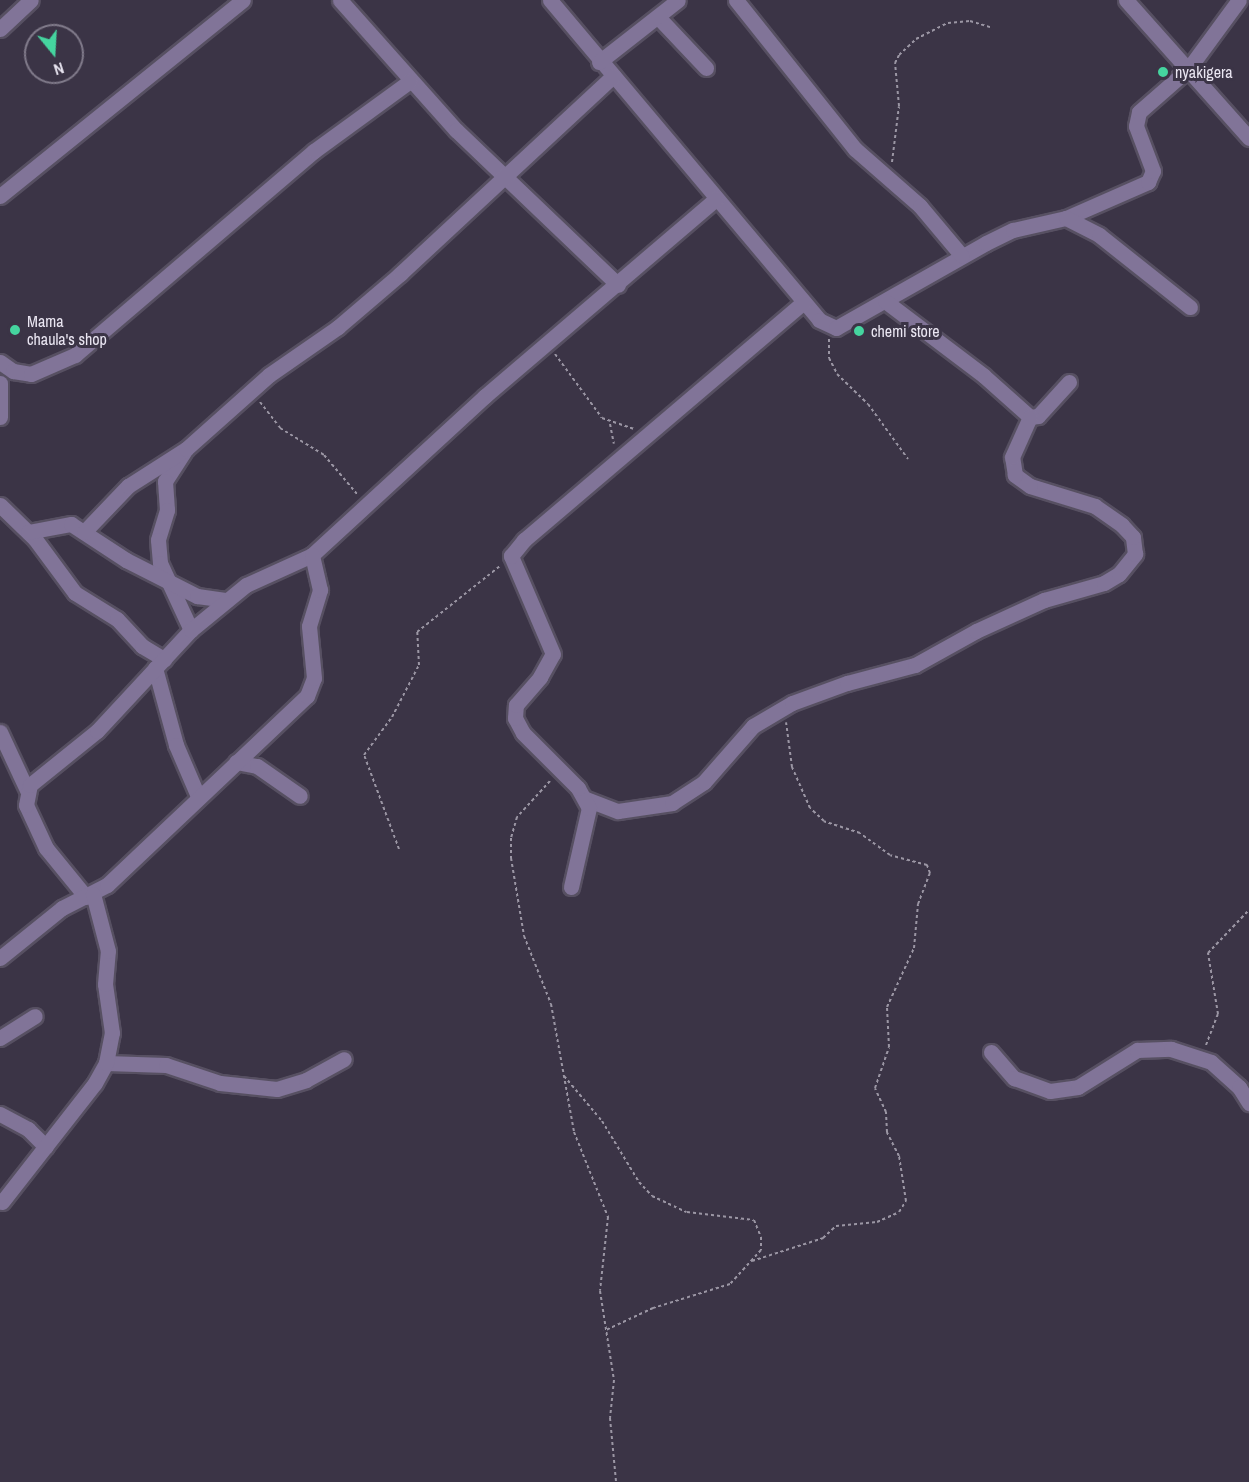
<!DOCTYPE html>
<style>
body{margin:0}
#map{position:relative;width:1249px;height:1482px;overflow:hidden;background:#3b3446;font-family:"Archivo Narrow",sans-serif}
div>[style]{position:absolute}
.path>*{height:2px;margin-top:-1px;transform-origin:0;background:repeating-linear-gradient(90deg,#9b96a4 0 3px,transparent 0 6px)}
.roads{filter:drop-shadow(2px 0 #575062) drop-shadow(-2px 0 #575062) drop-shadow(0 2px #575062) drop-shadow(0 -2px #575062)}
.minor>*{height:15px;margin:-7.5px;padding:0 7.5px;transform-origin:7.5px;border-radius:7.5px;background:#817498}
.dots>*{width:16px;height:16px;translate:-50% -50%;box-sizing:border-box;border:3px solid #3b3446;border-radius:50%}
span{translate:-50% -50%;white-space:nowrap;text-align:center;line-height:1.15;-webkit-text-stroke:6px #3b3446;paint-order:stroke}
.poi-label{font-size:16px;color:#eae6f2}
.left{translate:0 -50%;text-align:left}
.north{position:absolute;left:24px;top:24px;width:60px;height:60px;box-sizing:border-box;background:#3b3446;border:2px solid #817b8b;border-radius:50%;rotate:162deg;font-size:16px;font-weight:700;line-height:24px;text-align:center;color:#eae6f2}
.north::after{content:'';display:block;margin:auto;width:21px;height:27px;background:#45d49f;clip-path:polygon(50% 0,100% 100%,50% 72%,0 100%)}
</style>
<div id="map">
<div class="path">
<div style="left:892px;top:162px;width:56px;rotate:-82.9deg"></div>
<div style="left:899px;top:106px;width:43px;rotate:-95.3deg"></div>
<div style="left:895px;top:63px;width:9px;rotate:-63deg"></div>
<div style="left:899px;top:55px;width:23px;rotate:-43deg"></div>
<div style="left:916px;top:39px;width:36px;rotate:-27deg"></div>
<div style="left:948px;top:23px;width:22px;rotate:-5deg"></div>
<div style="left:970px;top:21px;width:21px;rotate:17deg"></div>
<div style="left:829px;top:339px;width:19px;rotate:90deg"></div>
<div style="left:829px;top:358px;width:18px;rotate:63deg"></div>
<div style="left:837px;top:374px;width:43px;rotate:44.1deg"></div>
<div style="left:868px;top:404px;width:68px;rotate:54deg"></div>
<div style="left:555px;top:354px;width:79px;rotate:53.7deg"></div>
<div style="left:602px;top:418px;width:34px;rotate:19deg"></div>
<div style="left:260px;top:402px;width:33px;rotate:52deg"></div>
<div style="left:280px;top:428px;width:52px;rotate:31.5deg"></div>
<div style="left:324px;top:455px;width:51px;rotate:49.8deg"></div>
<div style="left:610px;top:424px;width:20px;rotate:79deg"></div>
<div style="left:550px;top:781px;width:49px;rotate:132.5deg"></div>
<div style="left:517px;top:817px;width:22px;rotate:106deg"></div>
<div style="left:511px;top:838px;width:20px;rotate:90deg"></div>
<div style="left:511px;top:858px;width:79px;rotate:80.5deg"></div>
<div style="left:524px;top:936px;width:73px;rotate:68.3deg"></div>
<div style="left:551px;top:1004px;width:130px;rotate:79.8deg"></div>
<div style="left:574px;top:1132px;width:92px;rotate:68.2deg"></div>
<div style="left:608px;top:1217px;width:74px;rotate:96.2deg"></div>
<div style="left:600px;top:1291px;width:90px;rotate:81.1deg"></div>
<div style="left:614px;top:1380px;width:38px;rotate:96deg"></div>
<div style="left:610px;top:1418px;width:64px;rotate:84.6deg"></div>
<div style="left:399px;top:849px;width:100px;rotate:-110.4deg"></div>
<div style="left:364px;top:755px;width:47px;rotate:-53.6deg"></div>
<div style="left:392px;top:717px;width:59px;rotate:-62.6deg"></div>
<div style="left:419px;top:665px;width:33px;rotate:-93deg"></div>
<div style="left:417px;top:632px;width:106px;rotate:-38.5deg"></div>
<div style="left:1206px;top:1045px;width:33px;rotate:-69deg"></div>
<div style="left:1218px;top:1014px;width:62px;rotate:-99.3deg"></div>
<div style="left:1208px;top:953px;width:59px;rotate:-46.4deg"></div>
<div style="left:564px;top:1076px;width:59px;rotate:49.8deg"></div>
<div style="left:602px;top:1121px;width:71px;rotate:58.8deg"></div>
<div style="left:639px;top:1182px;width:19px;rotate:47deg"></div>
<div style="left:652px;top:1196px;width:38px;rotate:25deg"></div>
<div style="left:687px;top:1212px;width:67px;rotate:6.8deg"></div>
<div style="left:754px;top:1220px;width:18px;rotate:68deg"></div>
<div style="left:761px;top:1237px;width:13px;rotate:90deg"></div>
<div style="left:761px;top:1250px;width:46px;rotate:132.4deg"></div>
<div style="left:730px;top:1284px;width:81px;rotate:162.7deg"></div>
<div style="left:653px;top:1308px;width:54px;rotate:154.9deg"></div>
<div style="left:752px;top:1261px;width:75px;rotate:-17.9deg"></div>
<div style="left:823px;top:1238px;width:18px;rotate:-43deg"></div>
<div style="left:836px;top:1226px;width:41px;rotate:-5.6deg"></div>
<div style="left:877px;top:1222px;width:24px;rotate:-24deg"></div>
<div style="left:899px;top:1212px;width:13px;rotate:-58deg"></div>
<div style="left:906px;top:1201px;width:46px;rotate:-98.8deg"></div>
<div style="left:899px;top:1156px;width:27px;rotate:-117deg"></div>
<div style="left:887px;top:1132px;width:20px;rotate:-93deg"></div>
<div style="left:886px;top:1112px;width:26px;rotate:-115deg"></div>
<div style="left:875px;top:1088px;width:43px;rotate:-71.1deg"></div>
<div style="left:889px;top:1047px;width:40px;rotate:-92.9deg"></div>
<div style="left:887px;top:1007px;width:65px;rotate:-65.4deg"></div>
<div style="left:914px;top:948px;width:44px;rotate:-84.8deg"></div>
<div style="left:918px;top:904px;width:33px;rotate:-69deg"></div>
<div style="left:930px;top:873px;width:9px;rotate:-111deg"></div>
<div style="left:927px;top:865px;width:38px;rotate:-165deg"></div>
<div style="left:890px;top:855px;width:37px;rotate:-144deg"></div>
<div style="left:860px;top:833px;width:38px;rotate:-162deg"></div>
<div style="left:824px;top:821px;width:19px;rotate:-137deg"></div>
<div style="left:810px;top:808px;width:45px;rotate:-113.7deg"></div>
<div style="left:792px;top:767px;width:45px;rotate:-97.6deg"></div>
</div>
<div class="roads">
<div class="minor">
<div style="left:340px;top:0;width:174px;rotate:48.3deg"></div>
<div style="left:456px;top:130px;width:224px;rotate:43.7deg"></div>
<div style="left:550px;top:0;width:418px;rotate:49.9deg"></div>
<div style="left:819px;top:320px;width:19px;rotate:25deg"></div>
<div style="left:836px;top:328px;width:172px;rotate:-29.5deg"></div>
<div style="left:986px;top:243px;width:30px;rotate:-26deg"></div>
<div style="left:1013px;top:230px;width:54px;rotate:-12.8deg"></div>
<div style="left:1066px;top:218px;width:90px;rotate:-23.7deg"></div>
<div style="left:1148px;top:182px;width:12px;rotate:-66deg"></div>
<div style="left:1153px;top:171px;width:48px;rotate:-110.7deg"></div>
<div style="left:1136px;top:126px;width:14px;rotate:-78deg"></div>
<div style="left:1139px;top:112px;width:67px;rotate:-41.3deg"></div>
<div style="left:1189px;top:68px;width:84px;rotate:-53.7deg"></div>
<div style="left:736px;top:0;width:191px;rotate:51.4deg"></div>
<div style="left:855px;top:149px;width:86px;rotate:41.2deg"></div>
<div style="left:920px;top:206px;width:65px;rotate:50deg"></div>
<div style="left:1126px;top:0;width:185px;rotate:48.3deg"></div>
<div style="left:658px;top:17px;width:70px;rotate:46.7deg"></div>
<div style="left:0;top:29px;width:42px;rotate:-43.1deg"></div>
<div style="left:599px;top:62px;width:100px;rotate:-38.1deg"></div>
<div style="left:0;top:196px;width:312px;rotate:-38.9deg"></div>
<div style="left:1066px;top:218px;width:37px;rotate:27deg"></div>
<div style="left:1099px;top:235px;width:116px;rotate:38.4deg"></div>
<div style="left:885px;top:301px;width:124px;rotate:37.1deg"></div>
<div style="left:984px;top:376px;width:62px;rotate:41.7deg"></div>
<div style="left:1030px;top:417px;width:8px;rotate:-7deg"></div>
<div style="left:1038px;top:416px;width:46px;rotate:-47.6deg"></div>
<div style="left:0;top:362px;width:16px;rotate:35deg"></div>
<div style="left:13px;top:371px;width:18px;rotate:9deg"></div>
<div style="left:31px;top:374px;width:48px;rotate:-23.4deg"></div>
<div style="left:75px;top:355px;width:314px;rotate:-40.5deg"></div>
<div style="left:314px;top:151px;width:119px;rotate:-36.1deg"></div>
<div style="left:0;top:383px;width:34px;rotate:90deg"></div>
<div style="left:184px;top:452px;width:35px;rotate:123deg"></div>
<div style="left:165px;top:481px;width:29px;rotate:86deg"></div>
<div style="left:167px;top:510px;width:31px;rotate:107deg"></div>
<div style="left:158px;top:540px;width:23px;rotate:85deg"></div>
<div style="left:160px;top:563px;width:74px;rotate:65.2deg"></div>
<div style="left:0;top:505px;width:49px;rotate:44.2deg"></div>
<div style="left:35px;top:539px;width:67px;rotate:53.5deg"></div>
<div style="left:75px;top:593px;width:49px;rotate:31.8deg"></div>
<div style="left:117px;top:619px;width:37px;rotate:47deg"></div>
<div style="left:142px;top:646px;width:26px;rotate:31deg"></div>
<div style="left:28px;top:532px;width:44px;rotate:-10.5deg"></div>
<div style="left:71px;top:524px;width:66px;rotate:33.2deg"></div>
<div style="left:126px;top:560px;width:80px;rotate:26.9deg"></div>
<div style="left:197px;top:596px;width:30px;rotate:8deg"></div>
<div style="left:84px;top:532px;width:64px;rotate:-46.3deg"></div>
<div style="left:128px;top:486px;width:69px;rotate:-32.5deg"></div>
<div style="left:186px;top:449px;width:111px;rotate:-41.7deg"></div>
<div style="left:269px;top:375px;width:84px;rotate:-34.8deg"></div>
<div style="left:338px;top:327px;width:82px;rotate:-40.5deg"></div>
<div style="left:400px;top:274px;width:291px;rotate:-42.9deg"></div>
<div style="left:155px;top:668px;width:80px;rotate:74.7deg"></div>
<div style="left:176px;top:745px;width:56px;rotate:66.7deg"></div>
<div style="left:0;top:732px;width:64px;rotate:65deg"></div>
<div style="left:236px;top:762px;width:21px;rotate:11deg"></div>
<div style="left:257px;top:766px;width:52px;rotate:34.9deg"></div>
<div style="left:586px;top:799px;width:34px;rotate:21deg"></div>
<div style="left:618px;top:811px;width:55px;rotate:-8.4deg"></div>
<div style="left:672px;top:803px;width:38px;rotate:-33deg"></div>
<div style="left:704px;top:782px;width:74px;rotate:-48.8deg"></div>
<div style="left:753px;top:726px;width:45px;rotate:-30.5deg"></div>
<div style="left:792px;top:703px;width:59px;rotate:-20deg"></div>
<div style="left:847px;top:683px;width:70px;rotate:-14.8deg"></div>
<div style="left:915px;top:665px;width:70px;rotate:-29.1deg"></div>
<div style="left:976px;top:631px;width:75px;rotate:-24.5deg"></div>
<div style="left:1044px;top:600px;width:62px;rotate:-15.8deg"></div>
<div style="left:1104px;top:583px;width:17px;rotate:-31deg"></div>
<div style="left:1119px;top:574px;width:26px;rotate:-51deg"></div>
<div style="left:1135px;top:554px;width:17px;rotate:-97deg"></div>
<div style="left:1133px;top:537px;width:16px;rotate:-133deg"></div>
<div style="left:1122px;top:525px;width:33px;rotate:-145deg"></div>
<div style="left:1095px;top:506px;width:68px;rotate:-162.9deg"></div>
<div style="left:1030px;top:486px;width:19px;rotate:-144deg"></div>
<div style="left:1015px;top:475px;width:18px;rotate:-99deg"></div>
<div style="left:1012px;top:457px;width:44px;rotate:-65.8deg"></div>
<div style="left:571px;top:887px;width:81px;rotate:-77.2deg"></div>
<div style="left:589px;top:808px;width:23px;rotate:-119deg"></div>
<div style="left:578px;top:788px;width:78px;rotate:-135deg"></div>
<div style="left:523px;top:733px;width:17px;rotate:-118deg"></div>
<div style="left:515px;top:718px;width:13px;rotate:-86deg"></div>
<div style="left:516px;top:705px;width:37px;rotate:-49deg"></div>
<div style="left:540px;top:677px;width:26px;rotate:-61deg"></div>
<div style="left:553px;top:654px;width:107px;rotate:-113.2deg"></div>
<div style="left:511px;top:556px;width:21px;rotate:-51deg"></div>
<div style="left:524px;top:540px;width:367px;rotate:-40.4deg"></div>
<div style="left:86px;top:897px;width:63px;rotate:-129.2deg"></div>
<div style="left:46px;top:848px;width:47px;rotate:-114.9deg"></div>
<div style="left:26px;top:805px;width:20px;rotate:-79deg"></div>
<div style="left:30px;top:785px;width:86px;rotate:-38.9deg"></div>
<div style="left:97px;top:731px;width:138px;rotate:-47.1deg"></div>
<div style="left:191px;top:630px;width:71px;rotate:-39.3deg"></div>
<div style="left:246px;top:585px;width:72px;rotate:-24.4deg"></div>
<div style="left:312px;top:555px;width:235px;rotate:-42.6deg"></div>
<div style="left:485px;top:396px;width:304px;rotate:-40.5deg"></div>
<div style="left:0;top:958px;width:80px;rotate:-38.9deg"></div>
<div style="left:62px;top:908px;width:51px;rotate:-27.1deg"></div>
<div style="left:107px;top:885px;width:275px;rotate:-43.4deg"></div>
<div style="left:307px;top:696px;width:19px;rotate:-69deg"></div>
<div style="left:314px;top:678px;width:52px;rotate:-95.5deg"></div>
<div style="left:309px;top:626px;width:38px;rotate:-73deg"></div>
<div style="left:320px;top:590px;width:36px;rotate:-103deg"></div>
<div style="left:0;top:1038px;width:41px;rotate:-32.2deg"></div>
<div style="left:991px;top:1052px;width:35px;rotate:49deg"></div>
<div style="left:1014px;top:1078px;width:38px;rotate:20deg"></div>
<div style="left:1050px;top:1091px;width:28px;rotate:-8deg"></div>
<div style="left:1078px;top:1087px;width:70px;rotate:-32.1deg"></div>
<div style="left:1137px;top:1050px;width:34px;rotate:-2deg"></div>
<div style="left:1171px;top:1049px;width:42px;rotate:18deg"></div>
<div style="left:1211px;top:1062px;width:38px;rotate:42deg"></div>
<div style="left:1239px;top:1087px;width:19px;rotate:58deg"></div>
<div style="left:106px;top:1063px;width:60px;rotate:1.9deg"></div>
<div style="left:166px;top:1065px;width:57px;rotate:18.4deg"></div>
<div style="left:220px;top:1083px;width:57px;rotate:6deg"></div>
<div style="left:277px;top:1089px;width:30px;rotate:-17deg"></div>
<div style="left:306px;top:1080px;width:43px;rotate:-28.9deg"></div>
<div style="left:0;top:1114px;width:32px;rotate:28deg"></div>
<div style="left:28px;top:1129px;width:25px;rotate:45deg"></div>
<div style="left:2px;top:1202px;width:151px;rotate:-52deg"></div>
<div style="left:95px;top:1083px;width:23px;rotate:-61deg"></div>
<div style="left:106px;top:1063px;width:31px;rotate:-79deg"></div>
<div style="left:112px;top:1033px;width:49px;rotate:-98.1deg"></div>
<div style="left:105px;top:984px;width:33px;rotate:-85deg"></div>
<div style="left:108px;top:951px;width:59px;rotate:-104.7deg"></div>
</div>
</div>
<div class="dots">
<div style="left:1163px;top:72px;background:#45d49f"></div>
<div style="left:15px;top:330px;background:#45d49f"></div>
<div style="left:859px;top:331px;background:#45d49f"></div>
</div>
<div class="poi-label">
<span class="left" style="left:1175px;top:72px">nyakigera</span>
<span class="left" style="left:27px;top:330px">Mama<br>chaula's shop</span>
<span class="left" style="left:871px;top:331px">chemi store</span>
</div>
<div class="north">N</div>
</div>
